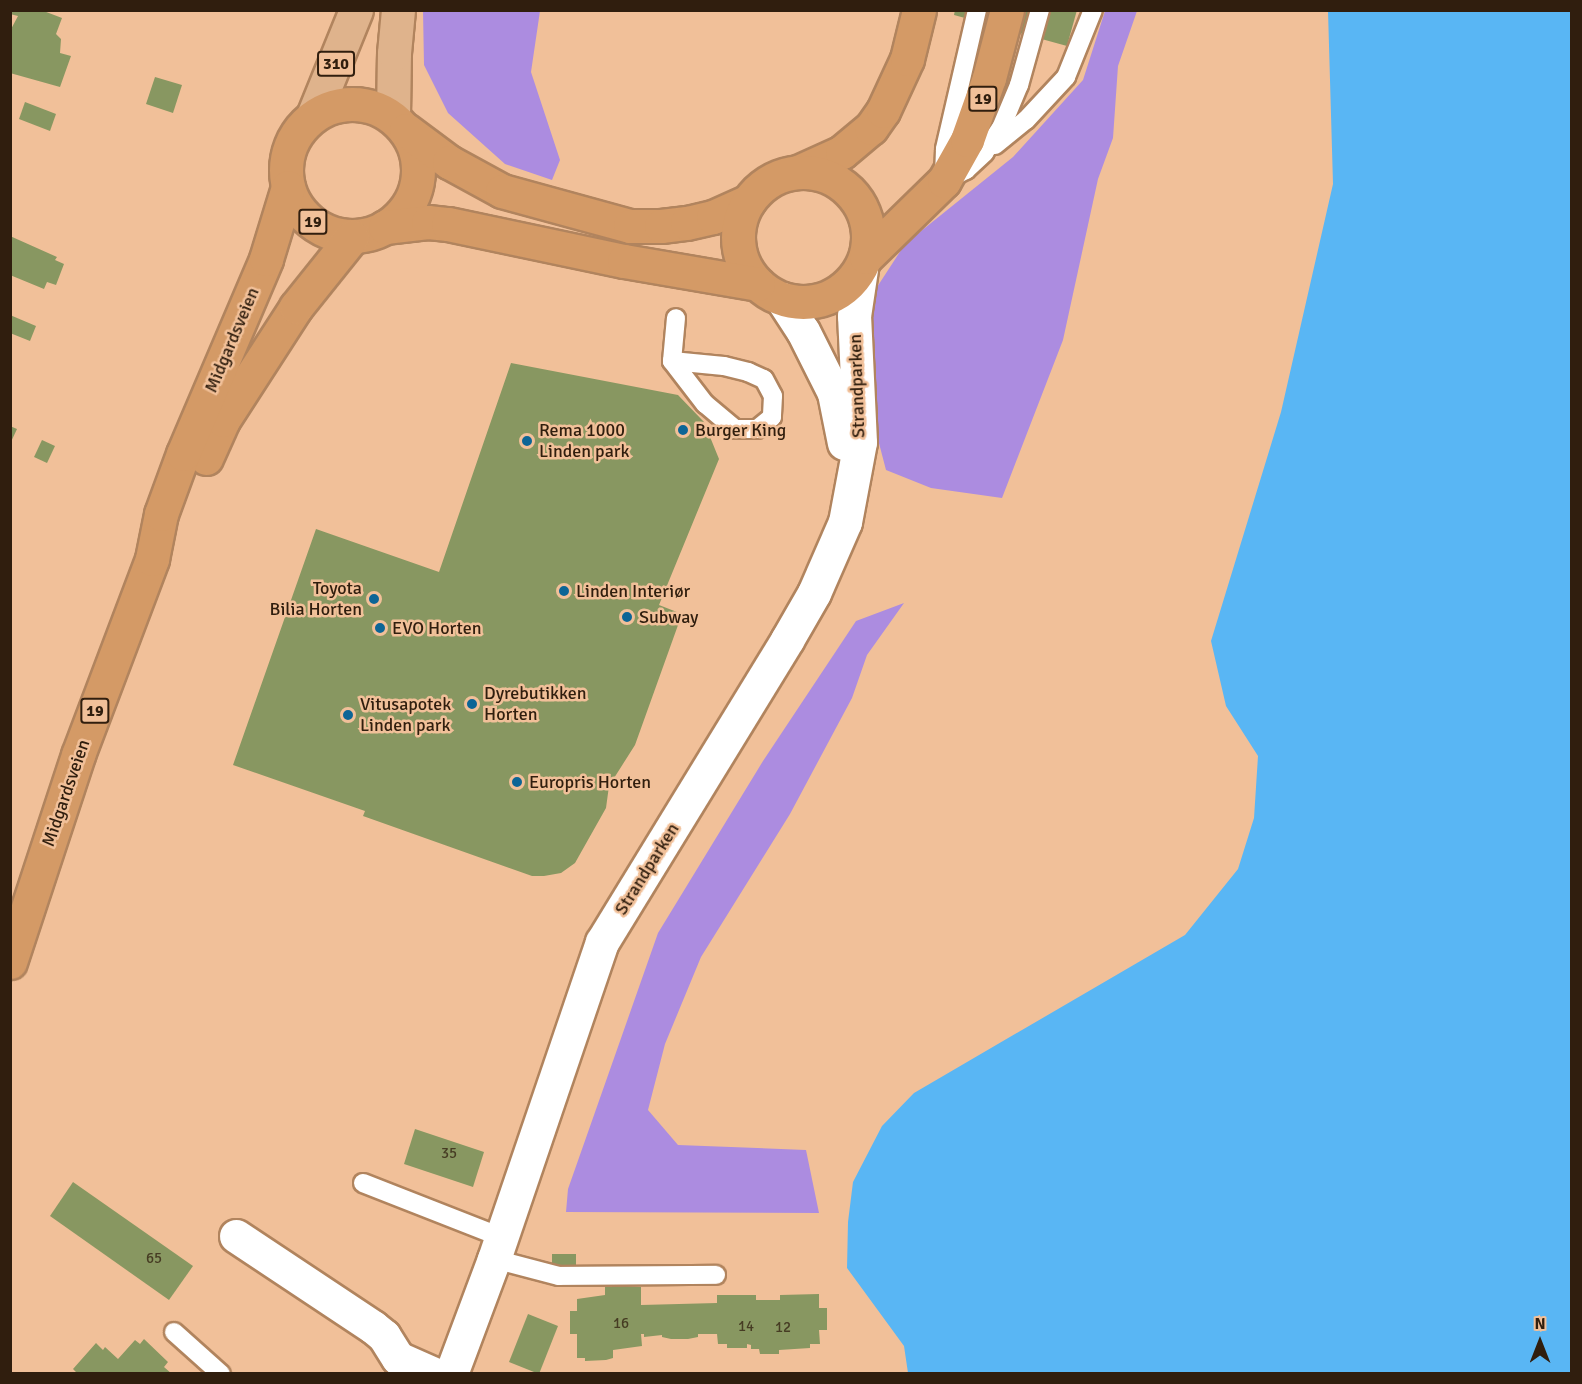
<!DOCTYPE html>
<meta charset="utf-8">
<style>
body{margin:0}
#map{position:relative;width:1582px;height:1384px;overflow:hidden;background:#f1c099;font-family:Signika,sans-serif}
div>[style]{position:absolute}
.green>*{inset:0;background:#ac8ce0}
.water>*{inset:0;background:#59b6f4}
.building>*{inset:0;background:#889761}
.roads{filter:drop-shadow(2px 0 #b1845e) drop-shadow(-2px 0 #b1845e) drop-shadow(0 2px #b1845e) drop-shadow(0 -2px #b1845e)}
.service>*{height:18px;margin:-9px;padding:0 9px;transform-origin:9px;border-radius:9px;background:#fff}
.minor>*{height:33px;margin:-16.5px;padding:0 16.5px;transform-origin:16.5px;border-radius:16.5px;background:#fff}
.primary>*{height:33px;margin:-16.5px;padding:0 16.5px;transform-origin:16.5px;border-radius:16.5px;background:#dfb38c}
.trunk>*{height:33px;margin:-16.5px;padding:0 16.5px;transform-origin:16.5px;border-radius:16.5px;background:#d49a66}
.trunk>.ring{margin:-16.5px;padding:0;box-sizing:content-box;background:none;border:33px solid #d49a66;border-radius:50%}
.dots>*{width:16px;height:16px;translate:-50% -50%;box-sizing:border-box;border:3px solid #f1c099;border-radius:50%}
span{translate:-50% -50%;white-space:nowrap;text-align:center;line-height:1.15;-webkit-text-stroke:5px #f1c099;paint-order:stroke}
.number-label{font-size:15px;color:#463c23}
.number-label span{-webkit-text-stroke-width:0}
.shield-label span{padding:2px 4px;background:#f1c099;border:2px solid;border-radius:4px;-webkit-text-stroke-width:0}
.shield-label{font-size:16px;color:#301e0e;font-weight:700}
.street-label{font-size:18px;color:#301e0e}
.poi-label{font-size:18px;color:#301e0e}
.left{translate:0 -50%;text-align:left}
.right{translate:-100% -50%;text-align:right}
.frame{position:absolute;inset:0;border:12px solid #301e0e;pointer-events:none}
.north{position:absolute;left:1510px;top:1312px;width:60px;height:60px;-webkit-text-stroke:4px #f1c099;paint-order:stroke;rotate:0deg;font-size:16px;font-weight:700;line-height:24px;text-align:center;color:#301e0e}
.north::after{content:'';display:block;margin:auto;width:21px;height:27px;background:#301e0e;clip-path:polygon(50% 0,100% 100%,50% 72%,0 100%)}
</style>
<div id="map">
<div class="green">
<div style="clip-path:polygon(423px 11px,540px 11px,531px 72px,560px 160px,552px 180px,505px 164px,448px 113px,424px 65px)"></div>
<div style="clip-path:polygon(1105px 11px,1137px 11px,1118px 66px,1113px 138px,1098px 179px,1063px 340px,1002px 498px,931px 488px,886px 470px,864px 386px,866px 304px,905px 244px,1013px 157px,1083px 80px)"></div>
<div style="clip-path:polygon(904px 603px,867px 655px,852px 698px,790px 814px,701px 957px,665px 1044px,648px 1110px,678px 1145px,806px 1150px,819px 1213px,566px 1212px,568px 1189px,658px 933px,763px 761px,856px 621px)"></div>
</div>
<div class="water">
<div style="clip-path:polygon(1328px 11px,1571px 11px,1571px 1373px,908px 1373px,904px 1346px,847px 1268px,848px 1222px,853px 1182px,882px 1126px,914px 1093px,1185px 935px,1238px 869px,1254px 818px,1258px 756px,1226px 706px,1211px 641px,1281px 412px,1333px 184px)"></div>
</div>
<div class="building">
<div style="clip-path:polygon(10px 10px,41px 10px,62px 18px,56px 34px,61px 39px,60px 53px,71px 56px,60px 87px,10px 73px,10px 31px,18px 16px,10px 14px)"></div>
<div style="clip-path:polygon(955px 10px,1077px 10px,1067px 46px,954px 15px)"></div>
<div style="clip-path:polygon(155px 77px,182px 85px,173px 113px,146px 104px)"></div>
<div style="clip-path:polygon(25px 102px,56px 114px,50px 131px,19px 119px)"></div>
<div style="clip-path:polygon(10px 236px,57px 257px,55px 260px,64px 264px,56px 285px,47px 282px,44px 289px,10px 275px)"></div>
<div style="clip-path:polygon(10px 315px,36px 326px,30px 341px,10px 333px)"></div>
<div style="clip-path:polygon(511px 363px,678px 395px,704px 422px,719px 459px,659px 605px,682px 614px,635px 745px,609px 786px,606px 808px,575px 863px,561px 873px,544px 876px,532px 876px,363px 816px,365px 811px,233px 765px,316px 529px,439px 572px)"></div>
<div style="clip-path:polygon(10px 426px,17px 429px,10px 444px)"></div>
<div style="clip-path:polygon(42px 440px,55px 446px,47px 463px,34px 457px)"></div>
<div style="clip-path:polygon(415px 1129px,484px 1152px,473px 1187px,404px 1164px)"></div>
<div style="clip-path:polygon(73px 1182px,193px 1266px,169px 1300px,50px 1216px)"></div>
<div style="clip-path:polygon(552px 1254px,576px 1254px,576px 1269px,552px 1269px)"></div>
<div style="clip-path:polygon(612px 1285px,641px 1287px,641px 1305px,717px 1303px,717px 1295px,756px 1295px,756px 1300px,780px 1300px,780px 1295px,819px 1294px,819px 1308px,827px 1308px,827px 1330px,819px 1330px,820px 1344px,810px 1344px,810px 1348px,779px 1350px,779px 1354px,760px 1354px,759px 1349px,751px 1349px,751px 1345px,747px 1344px,747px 1348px,727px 1348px,727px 1344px,718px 1344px,717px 1334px,698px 1334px,698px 1337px,688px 1339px,671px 1339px,662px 1337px,662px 1335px,644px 1337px,644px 1334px,641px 1334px,642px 1346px,613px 1350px,613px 1358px,606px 1360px,585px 1361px,585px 1358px,577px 1358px,577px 1334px,570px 1334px,570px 1311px,577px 1311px,577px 1299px,605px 1295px,605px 1287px,612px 1287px)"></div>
<div style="clip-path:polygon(528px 1314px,558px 1326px,539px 1374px,509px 1362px)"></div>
<div style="clip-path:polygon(144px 1339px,168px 1362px,164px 1367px,172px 1374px,78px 1374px,73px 1369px,96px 1343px,103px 1350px,105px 1347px,118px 1359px,135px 1340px,140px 1344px)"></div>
</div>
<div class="roads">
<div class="service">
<div style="left:977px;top:10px;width:143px;rotate:103deg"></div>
<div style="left:945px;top:149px;width:32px;rotate:92deg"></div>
<div style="left:944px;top:181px;width:25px;rotate:-27deg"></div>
<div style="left:966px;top:170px;width:25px;rotate:-43deg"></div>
<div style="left:984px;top:153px;width:30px;rotate:-56deg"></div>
<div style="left:1001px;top:128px;width:47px;rotate:-67.3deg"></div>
<div style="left:1019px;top:85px;width:78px;rotate:-74.4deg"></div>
<div style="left:995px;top:145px;width:40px;rotate:-39deg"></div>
<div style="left:1026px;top:120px;width:59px;rotate:-47.1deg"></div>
<div style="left:1066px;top:77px;width:72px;rotate:-68.1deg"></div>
<div style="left:672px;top:361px;width:52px;rotate:5.5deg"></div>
<div style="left:724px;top:366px;width:25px;rotate:14deg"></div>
<div style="left:748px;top:372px;width:17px;rotate:24deg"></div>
<div style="left:764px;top:379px;width:19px;rotate:62deg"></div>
<div style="left:773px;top:396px;width:21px;rotate:93deg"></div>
<div style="left:772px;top:417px;width:19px;rotate:141deg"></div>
<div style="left:757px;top:429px;width:22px;rotate:180deg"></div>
<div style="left:735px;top:429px;width:39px;rotate:-140deg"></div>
<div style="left:705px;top:404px;width:54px;rotate:-127.5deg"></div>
<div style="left:672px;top:361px;width:43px;rotate:-84.7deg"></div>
<div style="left:363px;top:1183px;width:148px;rotate:21.4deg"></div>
<div style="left:494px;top:1259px;width:67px;rotate:14.7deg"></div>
<div style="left:559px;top:1276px;width:157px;rotate:-0.4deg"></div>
<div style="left:174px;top:1332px;width:63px;rotate:41.8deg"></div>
</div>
<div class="minor">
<div style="left:782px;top:299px;width:38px;rotate:57deg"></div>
<div style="left:803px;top:331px;width:69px;rotate:63.4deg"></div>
<div style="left:834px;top:393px;width:51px;rotate:78.7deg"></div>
<div style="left:236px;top:1236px;width:164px;rotate:33.6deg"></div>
<div style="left:373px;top:1327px;width:14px;rotate:39deg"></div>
<div style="left:384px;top:1336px;width:26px;rotate:58deg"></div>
<div style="left:398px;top:1358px;width:39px;rotate:24deg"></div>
<div style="left:451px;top:1374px;width:123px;rotate:-69.5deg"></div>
<div style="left:494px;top:1259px;width:335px;rotate:-71.2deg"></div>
<div style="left:602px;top:942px;width:354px;rotate:-58.5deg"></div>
<div style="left:787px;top:640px;width:54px;rotate:-60.1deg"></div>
<div style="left:814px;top:593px;width:77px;rotate:-66.4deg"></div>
<div style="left:845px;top:522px;width:81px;rotate:-79.4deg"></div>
<div style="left:860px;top:442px;width:126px;rotate:-92.7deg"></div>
<div style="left:854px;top:316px;width:48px;rotate:-81.5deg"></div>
</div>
<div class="primary">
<div style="left:313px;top:116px;width:114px;rotate:-67.9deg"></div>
<div style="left:393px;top:116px;width:63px;rotate:-89.1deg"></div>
<div style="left:394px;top:53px;width:43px;rotate:-84.7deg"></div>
</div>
<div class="trunk">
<div class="ring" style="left:286px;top:104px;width:99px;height:99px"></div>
<div style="left:406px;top:130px;width:54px;rotate:36.7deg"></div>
<div style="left:449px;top:162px;width:60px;rotate:28.7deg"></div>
<div style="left:502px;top:191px;width:133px;rotate:15.3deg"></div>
<div style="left:630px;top:226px;width:31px"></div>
<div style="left:661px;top:226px;width:26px;rotate:-7deg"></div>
<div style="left:687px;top:223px;width:27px;rotate:-13deg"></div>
<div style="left:713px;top:217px;width:39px;rotate:-24deg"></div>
<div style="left:798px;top:172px;width:48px;rotate:-24.4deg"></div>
<div style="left:842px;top:152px;width:38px;rotate:-40deg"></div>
<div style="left:871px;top:128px;width:21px;rotate:-55deg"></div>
<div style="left:883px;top:111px;width:57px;rotate:-65.2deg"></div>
<div style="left:907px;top:59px;width:50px;rotate:-76.2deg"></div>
<div class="ring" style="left:738px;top:172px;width:97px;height:97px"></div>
<div style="left:385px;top:227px;width:43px;rotate:-6.6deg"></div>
<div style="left:428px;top:222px;width:20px;rotate:6deg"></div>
<div style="left:448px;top:224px;width:180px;rotate:11.9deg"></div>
<div style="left:624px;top:261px;width:136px;rotate:9.7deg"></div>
<div style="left:866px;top:257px;width:109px;rotate:-44.3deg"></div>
<div style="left:944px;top:181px;width:47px;rotate:-60.7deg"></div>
<div style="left:967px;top:140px;width:66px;rotate:-70.5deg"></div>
<div style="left:989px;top:78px;width:70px;rotate:-75.2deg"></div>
<div style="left:206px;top:458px;width:42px;rotate:-65.9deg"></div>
<div style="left:223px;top:420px;width:135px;rotate:-57.1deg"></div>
<div style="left:296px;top:307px;width:90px;rotate:-51.3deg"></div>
<div style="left:10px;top:962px;width:218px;rotate:-71.8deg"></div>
<div style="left:78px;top:755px;width:210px;rotate:-69.3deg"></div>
<div style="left:152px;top:559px;width:46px;rotate:-78.7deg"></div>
<div style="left:161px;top:514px;width:64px;rotate:-69.9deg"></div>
<div style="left:183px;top:454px;width:212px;rotate:-66.9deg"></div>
<div style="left:266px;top:259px;width:75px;rotate:-73deg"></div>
</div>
</div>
<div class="dots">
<div style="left:683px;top:430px;background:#0d6596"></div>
<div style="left:527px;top:441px;background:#0d6596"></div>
<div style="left:564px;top:591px;background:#0d6596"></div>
<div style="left:374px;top:599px;background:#0d6596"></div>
<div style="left:627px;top:617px;background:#0d6596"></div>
<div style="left:380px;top:628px;background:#0d6596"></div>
<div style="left:472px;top:704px;background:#0d6596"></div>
<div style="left:348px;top:715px;background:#0d6596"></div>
<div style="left:517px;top:782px;background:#0d6596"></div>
</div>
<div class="number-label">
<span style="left:449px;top:1154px">35</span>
<span style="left:154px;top:1259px">65</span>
<span style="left:621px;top:1324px">16</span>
<span style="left:746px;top:1327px">14</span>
<span style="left:783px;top:1328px">12</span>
</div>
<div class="shield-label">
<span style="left:336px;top:64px">310</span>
<span style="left:983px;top:99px">19</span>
<span style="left:313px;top:222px">19</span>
<span style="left:95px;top:711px">19</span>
</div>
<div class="street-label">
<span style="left:232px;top:340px;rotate:-67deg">Midgardsveien</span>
<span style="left:857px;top:386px;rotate:-92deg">Strandparken</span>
<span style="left:66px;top:793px;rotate:-71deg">Midgardsveien</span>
<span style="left:647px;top:869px;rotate:-58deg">Strandparken</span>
</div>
<div class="poi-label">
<span class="left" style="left:695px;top:430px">Burger King</span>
<span class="left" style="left:539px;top:441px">Rema 1000<br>Linden park</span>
<span class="right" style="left:362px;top:599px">Toyota<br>Bilia Horten</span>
<span class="left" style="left:576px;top:591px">Linden Interiør</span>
<span class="left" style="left:639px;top:617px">Subway</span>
<span class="left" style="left:392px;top:628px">EVO Horten</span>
<span class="left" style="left:484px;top:704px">Dyrebutikken<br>Horten</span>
<span class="left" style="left:360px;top:715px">Vitusapotek<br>Linden park</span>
<span class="left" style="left:529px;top:782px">Europris Horten</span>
</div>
<div class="frame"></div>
<div class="north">N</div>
</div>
